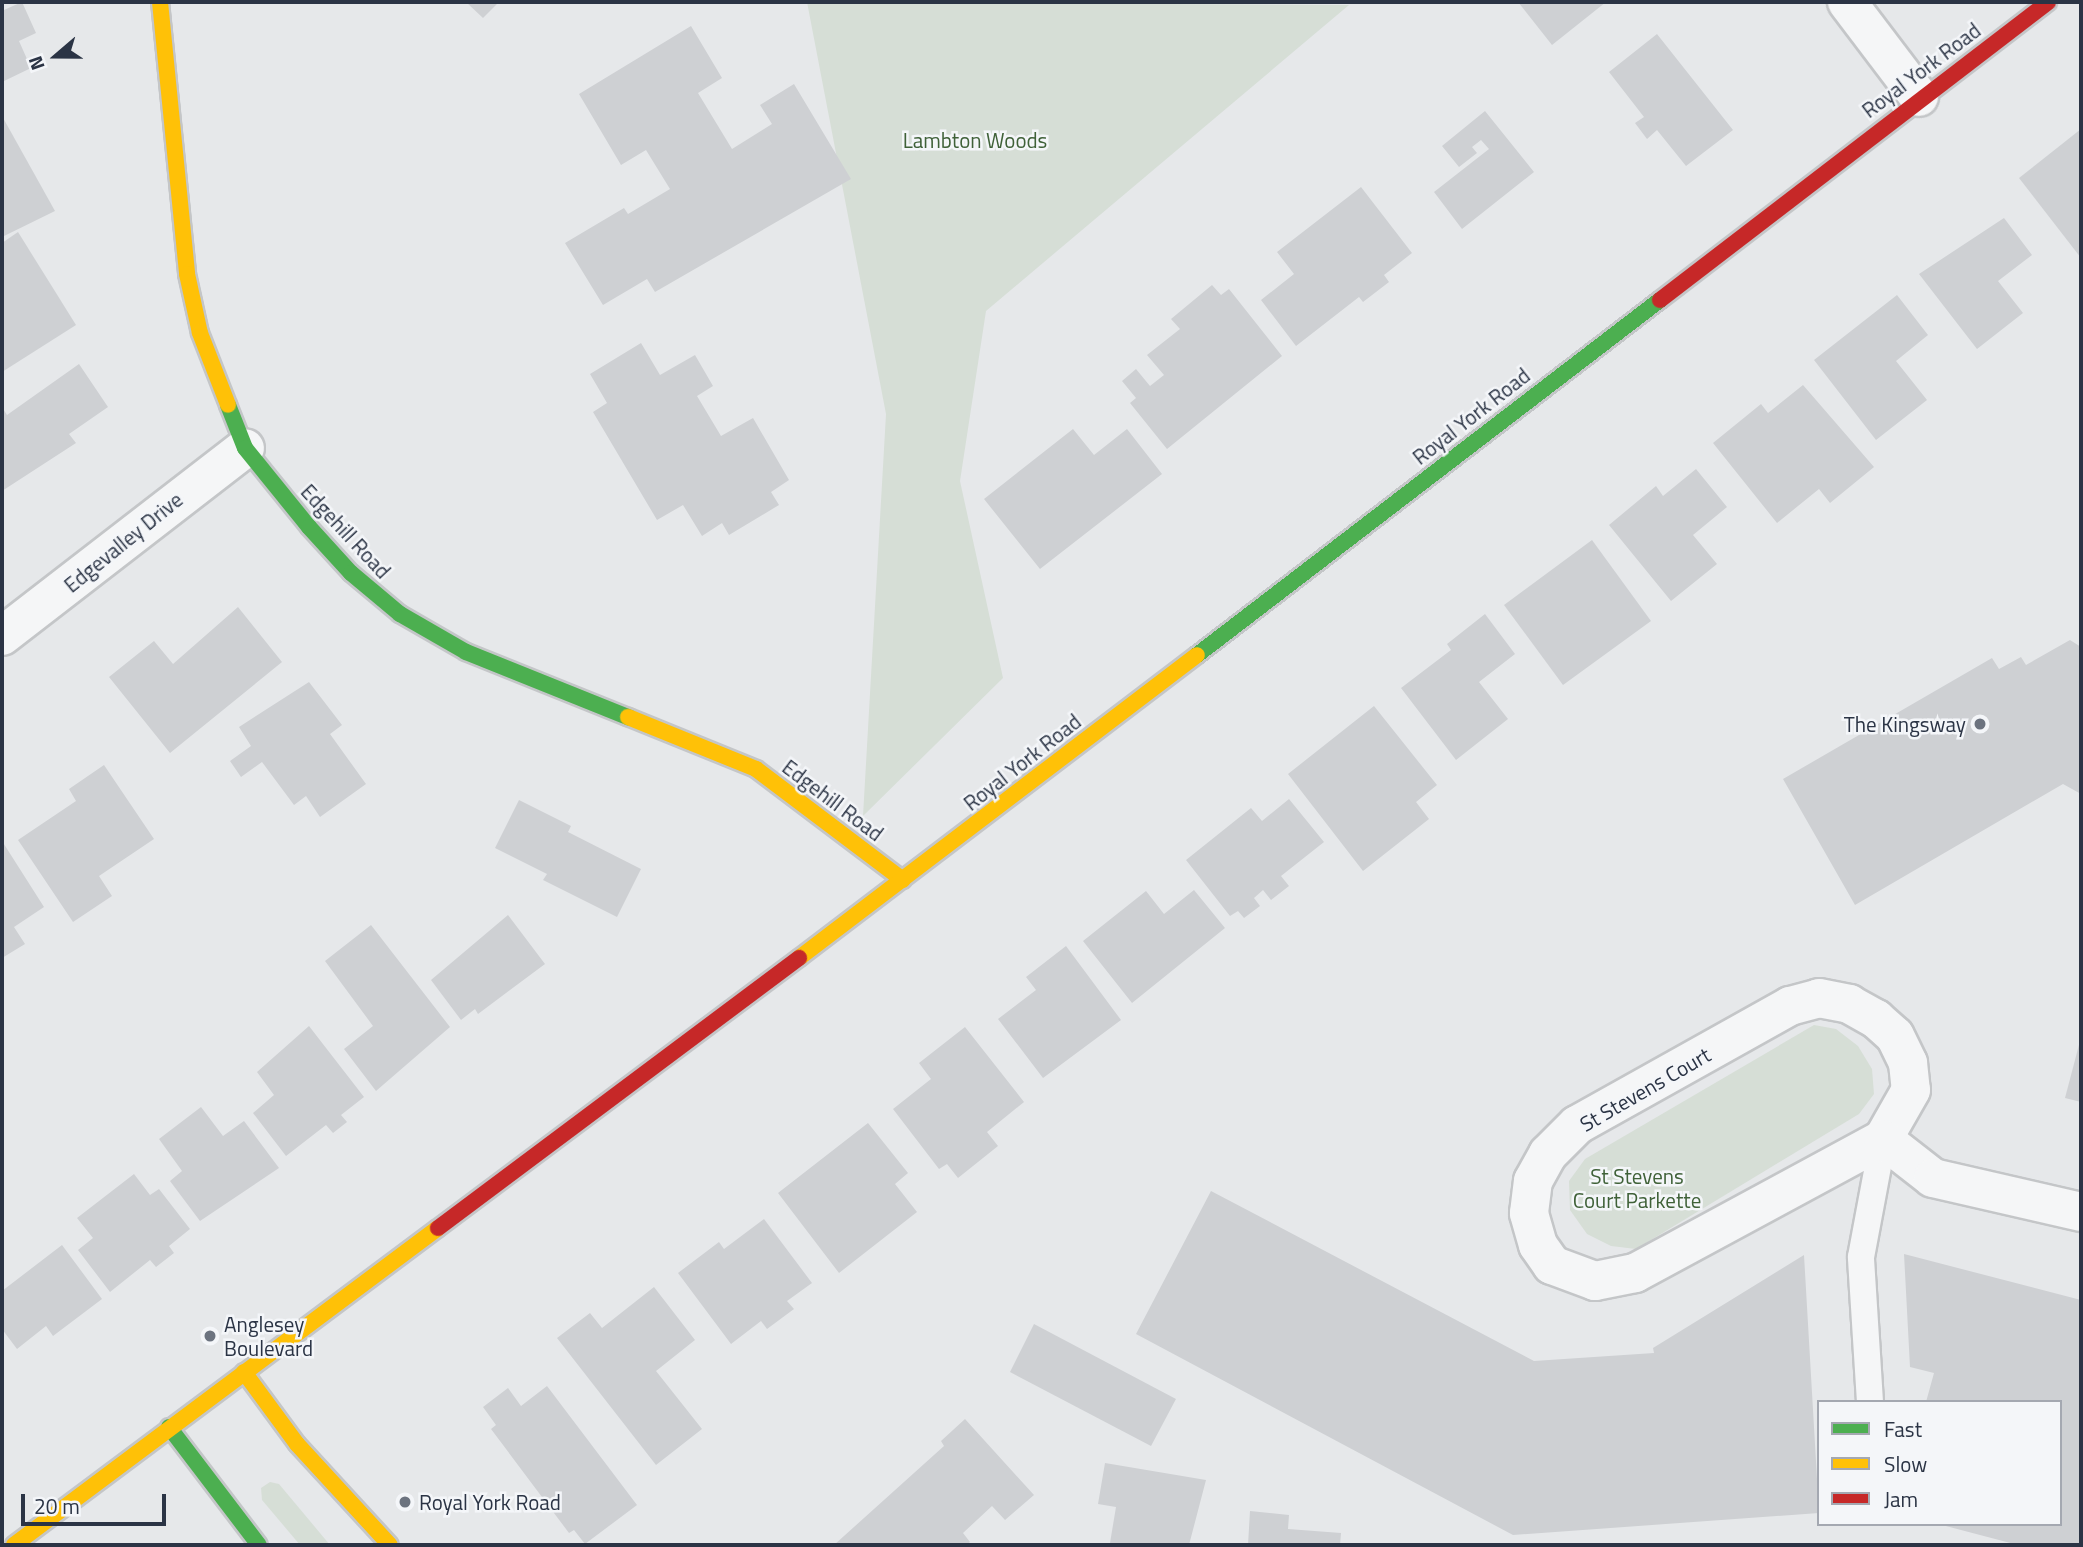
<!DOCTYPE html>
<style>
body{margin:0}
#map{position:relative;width:2083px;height:1547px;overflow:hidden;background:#e6e8ea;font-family:"Titillium Web",sans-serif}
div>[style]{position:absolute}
.green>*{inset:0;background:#d6ded6}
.building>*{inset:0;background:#ced0d3}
.roads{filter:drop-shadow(2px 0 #c4c6c8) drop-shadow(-2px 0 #c4c6c8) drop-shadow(0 2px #c4c6c8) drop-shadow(0 -2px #c4c6c8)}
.lane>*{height:26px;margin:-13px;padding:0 13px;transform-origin:13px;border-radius:13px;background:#f5f6f7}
.street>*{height:38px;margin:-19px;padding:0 19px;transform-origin:19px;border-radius:19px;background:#f5f6f7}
.fast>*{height:16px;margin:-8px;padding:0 8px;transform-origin:8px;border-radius:8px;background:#4caf50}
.slow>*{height:16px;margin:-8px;padding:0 8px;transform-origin:8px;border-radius:8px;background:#ffc107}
.jam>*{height:16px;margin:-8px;padding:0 8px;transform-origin:8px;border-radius:8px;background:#c62828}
.dots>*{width:19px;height:19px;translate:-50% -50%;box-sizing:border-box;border:4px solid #f4f6f9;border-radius:50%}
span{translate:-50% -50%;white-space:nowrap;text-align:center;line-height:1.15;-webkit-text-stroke:5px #f4f6f9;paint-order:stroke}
.street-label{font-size:21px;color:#2b3445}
.park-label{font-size:21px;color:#3f6138}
.poi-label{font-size:21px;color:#2b3445}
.right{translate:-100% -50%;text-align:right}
.left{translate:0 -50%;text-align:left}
.frame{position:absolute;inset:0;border:4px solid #2b3445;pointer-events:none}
.legend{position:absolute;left:1817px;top:1400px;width:245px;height:126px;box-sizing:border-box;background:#f4f6f9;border:2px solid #a4a8b1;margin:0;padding:9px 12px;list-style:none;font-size:21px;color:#2b3445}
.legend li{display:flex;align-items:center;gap:14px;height:35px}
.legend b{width:35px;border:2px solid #a4a8b1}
.north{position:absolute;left:21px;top:21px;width:70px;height:70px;-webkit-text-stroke:5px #f4f6f9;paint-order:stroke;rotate:250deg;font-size:19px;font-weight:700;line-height:28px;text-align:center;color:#2b3445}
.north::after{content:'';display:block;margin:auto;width:24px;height:32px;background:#2b3445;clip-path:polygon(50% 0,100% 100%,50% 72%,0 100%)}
.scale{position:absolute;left:21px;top:1494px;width:145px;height:32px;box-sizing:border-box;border:4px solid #2b3445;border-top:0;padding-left:9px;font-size:21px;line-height:24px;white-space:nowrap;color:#2b3445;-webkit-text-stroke:5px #f4f6f9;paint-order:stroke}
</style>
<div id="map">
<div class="green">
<div style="clip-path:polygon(807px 2px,1349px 5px,986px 311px,960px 481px,1003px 678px,863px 816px,886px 414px)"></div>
<div style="clip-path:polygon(1814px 1025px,1836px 1029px,1858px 1046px,1872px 1069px,1874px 1094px,1859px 1114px,1636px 1249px,1611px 1246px,1587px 1234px,1570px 1210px,1569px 1181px,1585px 1159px)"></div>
<div style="clip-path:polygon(270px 1482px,279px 1484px,330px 1545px,300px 1545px,262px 1500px,261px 1488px)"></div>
</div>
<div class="building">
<div style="clip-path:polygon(22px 2px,36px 33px,19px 41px,31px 68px,2px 82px,2px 4px,4px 10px)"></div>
<div style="clip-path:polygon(466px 2px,499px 2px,483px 18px)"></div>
<div style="clip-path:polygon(1518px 2px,1606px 2px,1552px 45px)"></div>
<div style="clip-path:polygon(691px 26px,722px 78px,698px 93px,732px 149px,772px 124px,760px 105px,794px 84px,851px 179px,655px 292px,647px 279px,603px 305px,565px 243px,624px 208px,628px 214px,670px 189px,646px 150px,621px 165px,579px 94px)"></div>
<div style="clip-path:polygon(1657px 34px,1733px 130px,1686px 166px,1657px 130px,1647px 139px,1635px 123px,1644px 117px,1609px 72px)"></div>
<div style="clip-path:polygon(1485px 111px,1534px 172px,1462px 229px,1434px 192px,1489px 149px,1481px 140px,1472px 147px,1477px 153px,1459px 167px,1442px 146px)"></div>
<div style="clip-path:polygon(2px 116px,55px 211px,2px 237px)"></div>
<div style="clip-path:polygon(2081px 129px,2081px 258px,2019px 178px)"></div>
<div style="clip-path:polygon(1361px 187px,1412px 253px,1384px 275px,1389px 282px,1363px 302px,1359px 297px,1296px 346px,1261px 300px,1294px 274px,1277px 252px)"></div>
<div style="clip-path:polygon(2004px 218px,2032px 255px,1998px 281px,2023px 313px,1977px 349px,1919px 274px)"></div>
<div style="clip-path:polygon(18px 232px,76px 325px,2px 372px,2px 243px)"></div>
<div style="clip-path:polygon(1212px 285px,1221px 295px,1229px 289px,1282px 356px,1167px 449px,1130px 403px,1136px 398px,1122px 381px,1136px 369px,1150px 386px,1164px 375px,1147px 355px,1180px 329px,1171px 319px)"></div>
<div style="clip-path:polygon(1897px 295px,1928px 335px,1896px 361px,1927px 400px,1876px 440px,1814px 360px)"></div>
<div style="clip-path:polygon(641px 343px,660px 375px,695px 355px,713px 386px,697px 396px,721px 436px,753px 418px,789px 480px,771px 492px,779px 505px,729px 535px,722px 523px,702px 536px,683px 505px,657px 520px,593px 412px,607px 403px,590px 374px)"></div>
<div style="clip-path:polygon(79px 364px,108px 407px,69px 434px,76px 443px,2px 491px,2px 407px,7px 415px)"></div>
<div style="clip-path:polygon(1803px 385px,1874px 467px,1830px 503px,1819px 489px,1777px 523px,1713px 443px,1761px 404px,1768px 413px)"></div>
<div style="clip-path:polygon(1073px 429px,1094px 455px,1127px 429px,1162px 474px,1040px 569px,984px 499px)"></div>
<div style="clip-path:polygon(1696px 469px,1727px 507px,1693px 535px,1717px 564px,1671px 601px,1609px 525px,1656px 486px,1663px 496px)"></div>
<div style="clip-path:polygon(1592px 540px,1651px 621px,1563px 685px,1504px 605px)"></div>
<div style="clip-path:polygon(238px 607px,282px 662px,170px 753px,109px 677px,154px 641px,173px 664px)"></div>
<div style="clip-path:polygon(1485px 614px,1515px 654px,1479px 682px,1508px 719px,1456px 760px,1401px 688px,1451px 650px,1447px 644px)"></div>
<div style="clip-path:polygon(2070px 640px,2081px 647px,2081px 794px,2063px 784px,1855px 905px,1783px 779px,1992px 658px,1999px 669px,2021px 657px,2026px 665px)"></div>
<div style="clip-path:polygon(309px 682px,342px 725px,330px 734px,366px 784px,320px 817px,306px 796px,294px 805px,262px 762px,241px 777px,230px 761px,251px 746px,239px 727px)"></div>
<div style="clip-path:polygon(1374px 706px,1437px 785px,1416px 802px,1429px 819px,1363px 871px,1288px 774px)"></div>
<div style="clip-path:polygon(104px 765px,154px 839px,99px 876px,112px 896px,73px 922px,18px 840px,76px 801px,69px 789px)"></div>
<div style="clip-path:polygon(1289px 799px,1324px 842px,1281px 876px,1289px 886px,1271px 900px,1263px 890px,1254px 898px,1260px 906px,1244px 918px,1238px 911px,1230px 916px,1186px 860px,1251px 808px,1262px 821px)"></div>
<div style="clip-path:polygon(519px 800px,571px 826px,568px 832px,641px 869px,617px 917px,543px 880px,547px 874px,495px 848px)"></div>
<div style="clip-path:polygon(2px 841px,44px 907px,14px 927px,25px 944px,2px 958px)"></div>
<div style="clip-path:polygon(1194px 890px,1225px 928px,1132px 1003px,1083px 941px,1146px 891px,1164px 914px)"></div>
<div style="clip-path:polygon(508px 915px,545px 964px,478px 1014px,475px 1009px,461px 1020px,431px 980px)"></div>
<div style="clip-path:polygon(371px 925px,450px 1027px,376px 1091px,344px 1049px,373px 1026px,325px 961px)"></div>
<div style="clip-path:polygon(1066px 946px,1121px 1020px,1043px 1078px,998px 1019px,1036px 990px,1026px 977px)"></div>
<div style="clip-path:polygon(309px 1026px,364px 1097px,341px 1115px,347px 1122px,333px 1133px,326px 1125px,286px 1156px,253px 1113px,274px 1095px,257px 1072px)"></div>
<div style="clip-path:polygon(965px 1027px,1024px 1102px,987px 1132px,998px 1146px,958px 1178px,947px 1164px,939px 1169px,893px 1109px,931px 1079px,919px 1063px)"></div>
<div style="clip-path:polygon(2080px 1041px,2081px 1041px,2081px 1102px,2065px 1098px)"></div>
<div style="clip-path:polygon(201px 1107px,223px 1136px,244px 1121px,279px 1168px,200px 1221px,170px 1181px,182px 1171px,159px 1139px)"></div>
<div style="clip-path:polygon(868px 1123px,908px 1173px,895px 1184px,917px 1212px,839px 1273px,778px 1193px)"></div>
<div style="clip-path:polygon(134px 1174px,150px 1195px,159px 1189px,190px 1229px,169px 1246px,174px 1253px,156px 1267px,150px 1260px,110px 1292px,78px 1250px,93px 1238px,77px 1218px)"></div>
<div style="clip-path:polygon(1211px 1191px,1534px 1361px,1654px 1353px,1653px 1348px,1804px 1255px,1819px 1513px,1513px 1535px,1136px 1334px)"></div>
<div style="clip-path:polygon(764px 1219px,812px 1283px,787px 1301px,794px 1309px,767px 1329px,761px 1321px,731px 1344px,678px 1273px,719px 1242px,724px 1249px)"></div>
<div style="clip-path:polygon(62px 1245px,102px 1299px,53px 1336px,46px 1326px,17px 1349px,2px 1329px,2px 1291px)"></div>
<div style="clip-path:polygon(1904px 1254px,2081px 1300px,2081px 1545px,2018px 1545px,1942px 1525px,2060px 1524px,2060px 1402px,1926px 1402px,1934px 1373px,1910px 1367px)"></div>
<div style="clip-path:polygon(654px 1287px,695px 1340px,656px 1371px,702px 1429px,656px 1465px,557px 1338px,590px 1313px,602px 1328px)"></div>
<div style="clip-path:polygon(1034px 1324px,1176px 1399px,1151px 1446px,1010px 1372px)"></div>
<div style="clip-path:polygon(547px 1386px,637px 1505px,585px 1544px,574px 1530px,569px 1533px,491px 1429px,496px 1425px,483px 1407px,508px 1388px,521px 1406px)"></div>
<div style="clip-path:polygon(965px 1419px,1034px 1495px,1005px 1520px,992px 1506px,963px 1533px,970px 1542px,967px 1545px,834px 1545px,944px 1446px,941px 1441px)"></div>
<div style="clip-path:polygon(1105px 1463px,1206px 1480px,1189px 1545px,1097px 1545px,1110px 1543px,1116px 1507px,1098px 1504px)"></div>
<div style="clip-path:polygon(1250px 1511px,1289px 1515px,1288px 1529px,1341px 1533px,1340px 1545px,1248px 1545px)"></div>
</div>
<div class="roads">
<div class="lane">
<div style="left:1870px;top:1402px;width:145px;rotate:-93.6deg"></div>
<div style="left:1861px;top:1257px;width:120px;rotate:-79.4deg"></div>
</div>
<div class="street">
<div style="left:1847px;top:2px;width:119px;rotate:52.8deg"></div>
<div style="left:2px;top:636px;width:307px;rotate:-37.7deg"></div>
<div style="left:1819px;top:998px;width:31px;rotate:11deg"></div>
<div style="left:1849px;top:1004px;width:31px;rotate:29deg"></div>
<div style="left:1876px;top:1019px;width:25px;rotate:42deg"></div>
<div style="left:1895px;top:1036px;width:30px;rotate:64deg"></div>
<div style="left:1908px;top:1063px;width:27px;rotate:84deg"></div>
<div style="left:1911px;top:1090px;width:56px;rotate:119.7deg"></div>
<div style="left:1883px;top:1139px;width:282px;rotate:151.6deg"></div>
<div style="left:1635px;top:1273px;width:41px;rotate:168.7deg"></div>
<div style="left:1595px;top:1281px;width:46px;rotate:-159.6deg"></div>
<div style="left:1552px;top:1265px;width:24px;rotate:-125deg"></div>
<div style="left:1538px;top:1245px;width:33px;rotate:-106deg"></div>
<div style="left:1529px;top:1213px;width:32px;rotate:-83deg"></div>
<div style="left:1533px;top:1181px;width:31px;rotate:-61deg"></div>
<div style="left:1548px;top:1154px;width:41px;rotate:-45deg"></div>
<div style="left:1577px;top:1125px;width:244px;rotate:-29.2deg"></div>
<div style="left:1790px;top:1006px;width:30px;rotate:-15deg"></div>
<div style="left:1883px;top:1139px;width:63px;rotate:38deg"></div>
<div style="left:1933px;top:1178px;width:152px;rotate:12.9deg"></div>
</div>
<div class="fast">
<div style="left:228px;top:405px;width:46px;rotate:68.4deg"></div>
<div style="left:245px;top:448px;width:102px;rotate:51deg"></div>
<div style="left:309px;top:527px;width:62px;rotate:47.6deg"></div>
<div style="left:351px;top:573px;width:64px;rotate:39.9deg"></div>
<div style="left:400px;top:614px;width:76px;rotate:29.9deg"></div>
<div style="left:466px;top:652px;width:175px;rotate:21.9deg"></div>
<div style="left:1197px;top:655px;width:583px;rotate:-37.48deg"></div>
<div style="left:169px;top:1427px;width:148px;rotate:52.7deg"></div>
</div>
<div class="slow">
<div style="left:160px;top:2px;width:273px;rotate:84.3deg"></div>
<div style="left:187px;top:274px;width:60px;rotate:77.6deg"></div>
<div style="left:200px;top:333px;width:77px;rotate:68.7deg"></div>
<div style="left:628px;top:717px;width:138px;rotate:22.1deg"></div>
<div style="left:756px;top:769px;width:184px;rotate:37.1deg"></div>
<div style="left:799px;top:958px;width:500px;rotate:-37.28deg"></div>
<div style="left:244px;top:1372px;width:89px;rotate:53.6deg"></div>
<div style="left:297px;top:1444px;width:137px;rotate:47.4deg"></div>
<div style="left:14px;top:1545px;width:529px;rotate:-36.78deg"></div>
</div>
<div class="jam">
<div style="left:1660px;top:300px;width:489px;rotate:-37.5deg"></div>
<div style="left:438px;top:1228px;width:451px;rotate:-36.8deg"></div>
</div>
</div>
<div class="dots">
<div style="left:1980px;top:724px;background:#6c737f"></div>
<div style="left:210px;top:1336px;background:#6c737f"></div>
<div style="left:405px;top:1502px;background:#6c737f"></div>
</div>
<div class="street-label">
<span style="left:1921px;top:70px;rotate:-37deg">Royal York Road</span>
<span style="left:1471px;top:416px;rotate:-38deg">Royal York Road</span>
<span style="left:346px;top:531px;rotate:47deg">Edgehill Road</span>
<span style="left:123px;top:542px;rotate:-39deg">Edgevalley Drive</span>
<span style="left:1022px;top:762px;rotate:-38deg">Royal York Road</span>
<span style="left:833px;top:800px;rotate:37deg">Edgehill Road</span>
<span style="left:1645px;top:1089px;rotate:-30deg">St Stevens Court</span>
</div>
<div class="park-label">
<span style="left:975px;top:140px">Lambton Woods</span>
<span style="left:1637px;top:1188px">St Stevens<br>Court Parkette</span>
</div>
<div class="poi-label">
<span class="right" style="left:1966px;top:724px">The Kingsway</span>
<span class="left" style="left:224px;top:1336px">Anglesey<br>Boulevard</span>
<span class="left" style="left:419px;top:1502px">Royal York Road</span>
</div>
<div class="frame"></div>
<ul class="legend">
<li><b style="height:9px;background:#4caf50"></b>Fast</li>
<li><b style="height:9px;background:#ffc107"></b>Slow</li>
<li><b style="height:9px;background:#c62828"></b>Jam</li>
</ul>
<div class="north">N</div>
<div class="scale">20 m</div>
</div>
